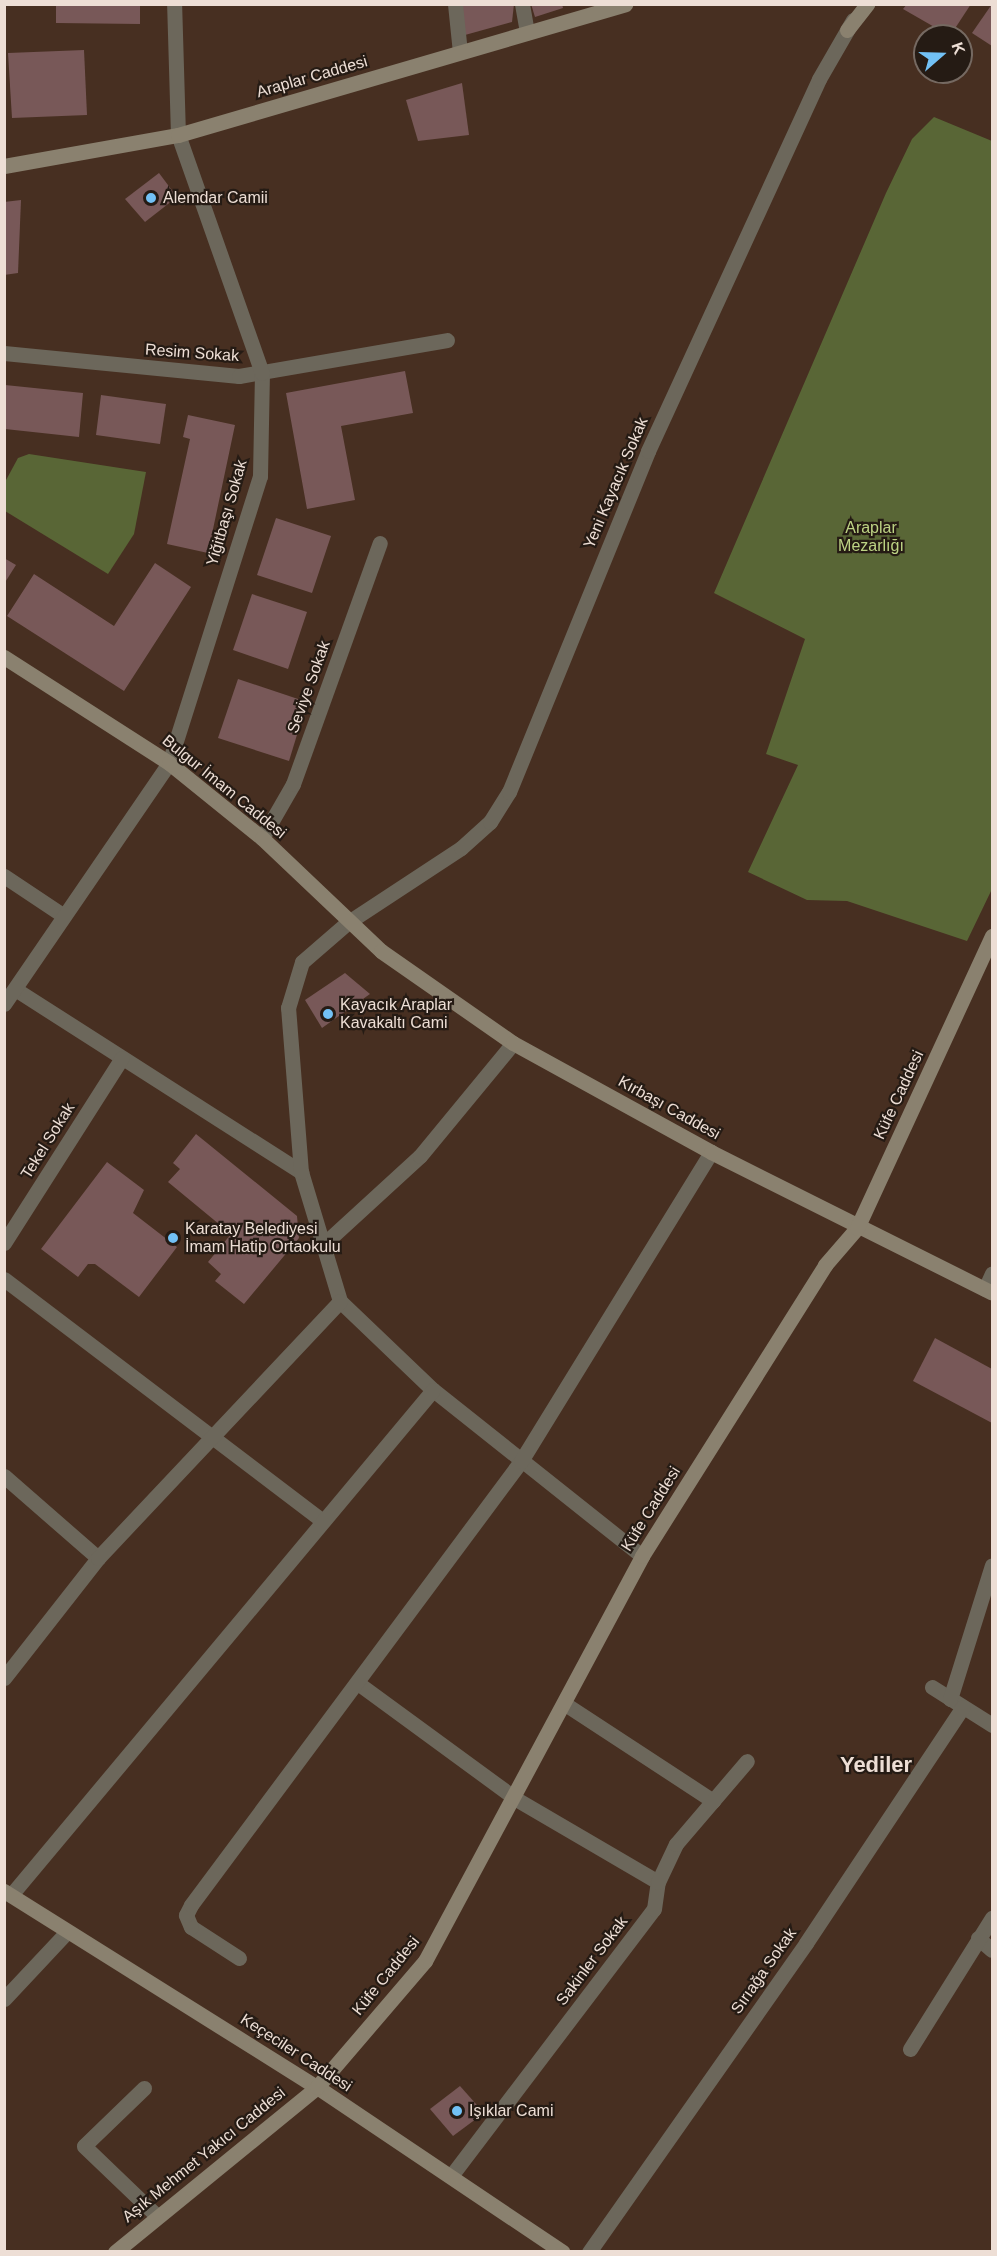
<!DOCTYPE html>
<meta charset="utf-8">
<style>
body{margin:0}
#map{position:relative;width:997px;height:2256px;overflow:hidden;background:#472f21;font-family:Arial,sans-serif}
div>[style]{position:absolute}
.green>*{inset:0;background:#596636}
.building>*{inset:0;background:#785858}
.street>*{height:15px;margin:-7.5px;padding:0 7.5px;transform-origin:7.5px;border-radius:7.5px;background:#6c675b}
.secondary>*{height:15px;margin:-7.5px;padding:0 7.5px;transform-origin:7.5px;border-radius:7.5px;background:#8a816f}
.dots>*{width:16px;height:16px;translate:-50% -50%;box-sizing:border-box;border:3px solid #251b14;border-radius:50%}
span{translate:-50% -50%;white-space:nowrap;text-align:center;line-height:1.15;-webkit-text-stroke:4.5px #251b14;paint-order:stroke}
.street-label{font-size:16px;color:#edded5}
.poi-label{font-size:16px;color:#edded5}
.left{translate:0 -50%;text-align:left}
.park-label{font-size:16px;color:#bdd384}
.district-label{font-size:22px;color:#edded5;font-weight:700}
.frame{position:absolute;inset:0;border:6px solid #edded5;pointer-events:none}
.north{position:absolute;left:913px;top:24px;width:60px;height:60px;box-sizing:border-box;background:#251b14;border:2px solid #756961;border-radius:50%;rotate:70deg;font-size:16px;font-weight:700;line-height:24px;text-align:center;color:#edded5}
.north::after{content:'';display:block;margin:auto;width:21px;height:27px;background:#72c1f5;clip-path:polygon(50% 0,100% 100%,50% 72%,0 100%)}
</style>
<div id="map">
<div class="green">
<div style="clip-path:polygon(934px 117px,992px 141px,992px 889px,967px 941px,847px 901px,807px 900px,748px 872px,798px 765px,766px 754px,805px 639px,714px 593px,886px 193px,912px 139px)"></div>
<div style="clip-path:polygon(29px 454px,146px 472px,134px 534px,108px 574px,5px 511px,5px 482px,18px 458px)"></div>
</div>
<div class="building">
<div style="clip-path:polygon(56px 4px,140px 4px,140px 24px,56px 23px)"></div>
<div style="clip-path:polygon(461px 4px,514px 4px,512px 22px,465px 35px)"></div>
<div style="clip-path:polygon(531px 4px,562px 4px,563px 8px,535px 17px)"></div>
<div style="clip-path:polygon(907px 4px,971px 4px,950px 36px,903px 9px)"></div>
<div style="clip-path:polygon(992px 4px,992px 46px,972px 33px)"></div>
<div style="clip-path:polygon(84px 50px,87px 115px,12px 118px,8px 53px)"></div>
<div style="clip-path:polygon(462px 83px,469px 135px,418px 141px,406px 100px)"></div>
<div style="clip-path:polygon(159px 173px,177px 197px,145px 222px,125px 199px)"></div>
<div style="clip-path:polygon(21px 200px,18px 273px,4px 275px,4px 202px)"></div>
<div style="clip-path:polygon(405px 371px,413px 413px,341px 426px,355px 500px,307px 509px,286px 393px)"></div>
<div style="clip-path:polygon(5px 385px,83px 393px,79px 437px,5px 429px)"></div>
<div style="clip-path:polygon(101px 395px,166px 404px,160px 444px,96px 435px)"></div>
<div style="clip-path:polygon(188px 415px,235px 425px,208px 553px,167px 544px,190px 439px,183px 437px)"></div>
<div style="clip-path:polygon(276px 518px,331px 536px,312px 593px,257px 575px)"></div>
<div style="clip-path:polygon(4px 558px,16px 565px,4px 584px)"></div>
<div style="clip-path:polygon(155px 563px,191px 587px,124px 691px,7px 616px,34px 574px,114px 626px)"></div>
<div style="clip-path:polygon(252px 594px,307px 612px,288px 669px,233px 650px)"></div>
<div style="clip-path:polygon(238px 679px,307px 702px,289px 761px,218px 738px)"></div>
<div style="clip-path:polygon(345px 973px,370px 994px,322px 1028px,305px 1000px)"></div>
<div style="clip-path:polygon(196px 1134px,297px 1216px,299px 1238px,244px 1304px,215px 1281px,221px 1274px,208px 1262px,231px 1234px,168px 1182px,180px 1169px,173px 1163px)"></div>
<div style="clip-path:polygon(107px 1162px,144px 1190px,133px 1213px,177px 1247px,139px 1297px,95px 1264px,88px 1264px,78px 1277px,41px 1249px)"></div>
<div style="clip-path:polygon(935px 1338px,992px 1369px,992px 1423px,913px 1381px)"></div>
<div style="clip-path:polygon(460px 2086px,484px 2113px,453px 2136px,430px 2109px)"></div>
</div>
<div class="street">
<div style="left:455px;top:4px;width:48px;rotate:84.1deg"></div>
<div style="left:522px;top:4px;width:29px;rotate:80deg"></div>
<div style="left:4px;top:353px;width:236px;rotate:5.6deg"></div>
<div style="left:239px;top:376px;width:211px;rotate:-9.8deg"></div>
<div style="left:262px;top:838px;width:62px;rotate:-60.1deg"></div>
<div style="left:293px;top:784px;width:256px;rotate:-70.2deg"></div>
<div style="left:4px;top:876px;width:69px;rotate:33.7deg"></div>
<div style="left:15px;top:989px;width:340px;rotate:32.6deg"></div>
<div style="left:4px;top:1004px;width:292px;rotate:-55.6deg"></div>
<div style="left:169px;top:763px;width:301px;rotate:-72.4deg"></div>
<div style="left:260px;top:476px;width:103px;rotate:-88.9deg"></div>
<div style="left:262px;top:373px;width:252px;rotate:-109.4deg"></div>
<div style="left:178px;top:135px;width:131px;rotate:-91.7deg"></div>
<div style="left:326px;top:1242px;width:127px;rotate:-42.5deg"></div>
<div style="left:420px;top:1156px;width:146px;rotate:-50.5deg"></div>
<div style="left:4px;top:1243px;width:219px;rotate:-57.5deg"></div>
<div style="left:4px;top:1279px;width:398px;rotate:37.2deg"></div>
<div style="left:985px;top:1289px;width:17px;rotate:-66deg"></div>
<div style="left:4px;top:1476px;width:125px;rotate:41.1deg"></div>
<div style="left:642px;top:1556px;width:267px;rotate:-141.5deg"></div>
<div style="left:433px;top:1390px;width:129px;rotate:-136.3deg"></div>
<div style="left:340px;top:1301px;width:135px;rotate:-106.8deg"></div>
<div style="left:301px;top:1172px;width:165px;rotate:-94.5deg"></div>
<div style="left:288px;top:1008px;width:48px;rotate:-73.1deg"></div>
<div style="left:302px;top:962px;width:60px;rotate:-40.9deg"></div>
<div style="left:347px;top:923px;width:136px;rotate:-33.3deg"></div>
<div style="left:461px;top:848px;width:39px;rotate:-42deg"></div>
<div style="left:490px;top:822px;width:36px;rotate:-58deg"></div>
<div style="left:509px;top:792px;width:368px;rotate:-67.8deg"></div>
<div style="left:648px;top:451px;width:409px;rotate:-65.3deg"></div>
<div style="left:819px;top:79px;width:68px;rotate:-60deg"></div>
<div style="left:4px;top:1678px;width:152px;rotate:-51.9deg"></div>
<div style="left:98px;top:1558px;width:353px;rotate:-46.7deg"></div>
<div style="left:359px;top:1684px;width:195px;rotate:36.2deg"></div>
<div style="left:516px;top:1799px;width:164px;rotate:30.3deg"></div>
<div style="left:932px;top:1687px;width:71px;rotate:32.3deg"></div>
<div style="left:950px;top:1699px;width:140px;rotate:-72.6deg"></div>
<div style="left:565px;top:1704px;width:177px;rotate:33.2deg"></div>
<div style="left:11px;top:1895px;width:658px;rotate:-50.12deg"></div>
<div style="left:978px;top:1938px;width:18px;rotate:41deg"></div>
<div style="left:239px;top:1958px;width:57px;rotate:-147.1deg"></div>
<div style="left:191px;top:1927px;width:13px;rotate:-113deg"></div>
<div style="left:186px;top:1915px;width:11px;rotate:-63deg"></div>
<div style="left:191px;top:1905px;width:553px;rotate:-53.38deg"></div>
<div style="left:521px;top:1461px;width:363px;rotate:-58.4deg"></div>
<div style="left:4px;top:1999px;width:92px;rotate:-46.8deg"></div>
<div style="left:910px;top:2049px;width:155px;rotate:-58deg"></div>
<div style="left:144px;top:2088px;width:83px;rotate:136deg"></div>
<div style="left:84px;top:2146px;width:101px;rotate:43.8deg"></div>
<div style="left:451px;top:2176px;width:335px;rotate:-52.8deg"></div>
<div style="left:654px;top:1909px;width:27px;rotate:-82deg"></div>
<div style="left:658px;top:1882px;width:42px;rotate:-64.7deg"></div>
<div style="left:676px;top:1844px;width:109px;rotate:-49.5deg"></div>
<div style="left:589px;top:2252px;width:378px;rotate:-54.9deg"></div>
<div style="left:806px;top:1943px;width:283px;rotate:-56.4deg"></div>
</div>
<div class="secondary">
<div style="left:847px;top:30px;width:33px;rotate:-52deg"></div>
<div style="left:4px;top:166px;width:177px;rotate:-10.1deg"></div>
<div style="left:178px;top:135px;width:466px;rotate:-16.3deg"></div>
<div style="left:4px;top:657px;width:196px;rotate:32.7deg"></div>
<div style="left:169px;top:763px;width:119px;rotate:38.9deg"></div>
<div style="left:262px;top:838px;width:164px;rotate:43.5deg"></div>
<div style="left:381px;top:951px;width:161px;rotate:34.9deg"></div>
<div style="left:513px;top:1043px;width:226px;rotate:28.8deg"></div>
<div style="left:711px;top:1152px;width:314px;rotate:26.6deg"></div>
<div style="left:4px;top:1891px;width:369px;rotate:32.1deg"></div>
<div style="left:317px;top:2087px;width:296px;rotate:33.9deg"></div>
<div style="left:115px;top:2252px;width:261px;rotate:-39.2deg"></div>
<div style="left:317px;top:2087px;width:166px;rotate:-49.4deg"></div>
<div style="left:425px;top:1961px;width:459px;rotate:-61.8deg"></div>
<div style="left:642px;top:1556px;width:344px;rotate:-57.8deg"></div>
<div style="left:825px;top:1265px;width:49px;rotate:-49.1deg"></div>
<div style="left:857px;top:1228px;width:322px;rotate:-65.2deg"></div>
</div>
<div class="dots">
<div style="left:151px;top:198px;background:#72c1f5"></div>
<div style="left:328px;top:1014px;background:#72c1f5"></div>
<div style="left:173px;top:1238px;background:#72c1f5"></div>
<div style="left:457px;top:2111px;background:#72c1f5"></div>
</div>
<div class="street-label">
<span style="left:312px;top:77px;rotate:-16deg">Araplar Caddesi</span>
<span style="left:192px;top:353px;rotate:4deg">Resim Sokak</span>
<span style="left:616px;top:483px;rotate:-67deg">Yeni Kayacık Sokak</span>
<span style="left:227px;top:513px;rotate:-74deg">Yiğitbaşı Sokak</span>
<span style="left:309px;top:687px;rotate:-70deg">Seviye Sokak</span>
<span style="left:224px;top:787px;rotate:39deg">Bulgur İmam Caddesi</span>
<span style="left:899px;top:1095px;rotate:-65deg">Küfe Caddesi</span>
<span style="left:669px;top:1108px;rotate:29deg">Kırbaşı Caddesi</span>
<span style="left:48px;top:1141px;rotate:-58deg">Tekel Sokak</span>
<span style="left:651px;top:1509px;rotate:-58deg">Küfe Caddesi</span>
<span style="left:592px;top:1961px;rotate:-53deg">Sakinler Sokak</span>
<span style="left:764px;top:1971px;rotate:-55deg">Sırıağa Sokak</span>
<span style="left:386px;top:1976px;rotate:-51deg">Küfe Caddesi</span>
<span style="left:296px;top:2053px;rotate:33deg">Keçeciler Caddesi</span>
<span style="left:204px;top:2155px;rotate:-39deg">Aşık Mehmet Yakıcı Caddesi</span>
</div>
<div class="poi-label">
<span class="left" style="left:163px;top:198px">Alemdar Camii</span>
<span class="left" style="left:340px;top:1014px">Kayacık Araplar<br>Kavakaltı Cami</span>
<span class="left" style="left:185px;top:1238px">Karatay Belediyesi<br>İmam Hatip Ortaokulu</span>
<span class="left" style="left:469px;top:2111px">Işıklar Cami</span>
</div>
<div class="park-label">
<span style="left:871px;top:537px">Araplar<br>Mezarlığı</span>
</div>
<div class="district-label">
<span style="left:876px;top:1765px">Yediler</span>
</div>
<div class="frame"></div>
<div class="north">K</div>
</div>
